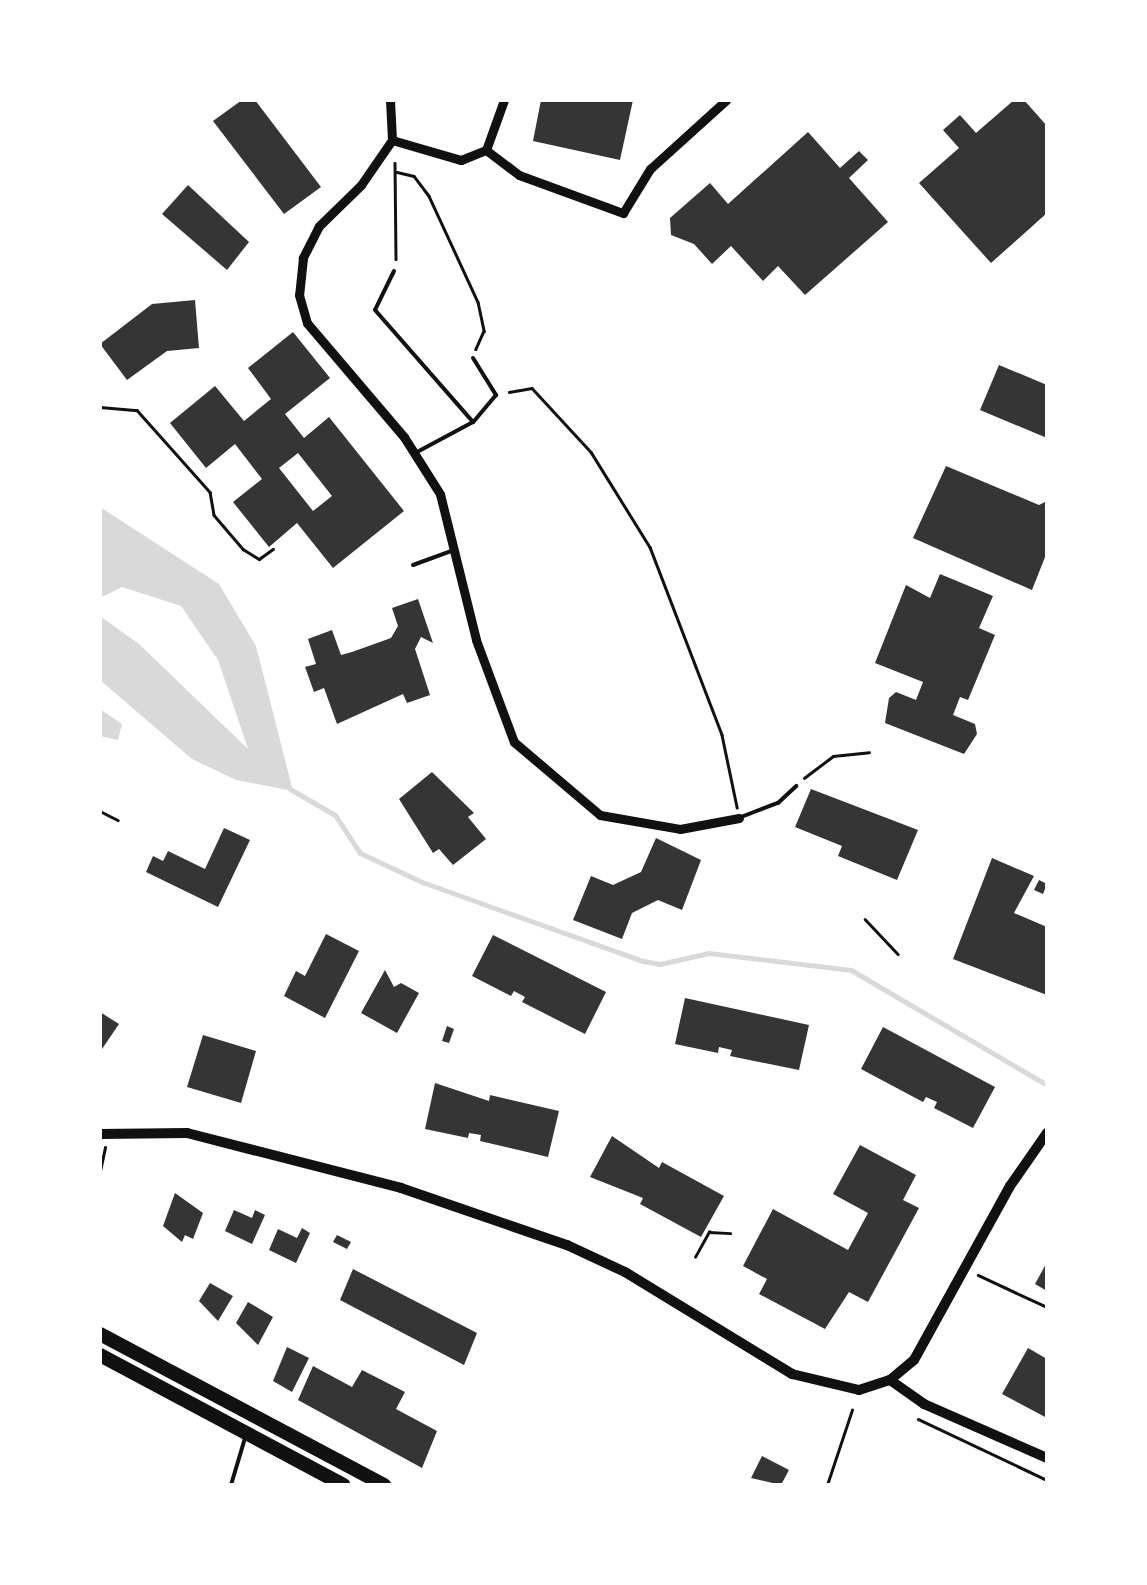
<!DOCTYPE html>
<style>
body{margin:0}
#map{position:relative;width:1147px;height:1585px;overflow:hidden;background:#fff;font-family:"Crimson Pro",serif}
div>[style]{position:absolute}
.water>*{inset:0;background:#d9d9d9}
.stream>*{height:5px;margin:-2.5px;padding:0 2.5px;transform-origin:2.5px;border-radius:2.5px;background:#d9d9d9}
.building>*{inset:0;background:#353535}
.path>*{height:2.5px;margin:-1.25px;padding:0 1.25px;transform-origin:1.25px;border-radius:1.25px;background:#111}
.service>*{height:4px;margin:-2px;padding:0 2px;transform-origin:2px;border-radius:2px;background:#111}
.minor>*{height:9px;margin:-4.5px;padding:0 4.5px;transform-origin:4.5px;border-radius:4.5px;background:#111}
.tertiary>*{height:10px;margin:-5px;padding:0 5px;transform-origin:5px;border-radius:5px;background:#111}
.primary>*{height:14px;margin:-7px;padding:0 7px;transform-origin:7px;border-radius:7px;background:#111}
span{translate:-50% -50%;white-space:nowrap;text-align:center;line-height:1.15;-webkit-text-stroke:8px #fff;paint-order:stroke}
.frame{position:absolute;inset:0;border:102px solid #fff;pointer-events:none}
</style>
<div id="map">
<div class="water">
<div style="clip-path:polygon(100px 507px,219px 584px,256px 646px,293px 791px,236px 780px,192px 759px,100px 680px,100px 616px,139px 644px,248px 749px,218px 660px,181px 606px,122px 587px,100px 598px)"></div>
<div style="clip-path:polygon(100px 709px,122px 724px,118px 740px,100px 736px)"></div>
</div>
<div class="stream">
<div style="left:290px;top:789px;width:52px;rotate:30deg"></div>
<div style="left:335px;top:815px;width:45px;rotate:56.7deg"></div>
<div style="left:360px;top:853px;width:68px;rotate:25.1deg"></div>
<div style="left:422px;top:882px;width:235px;rotate:19.7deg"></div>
<div style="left:643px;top:961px;width:17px;rotate:10deg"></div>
<div style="left:660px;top:964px;width:50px;rotate:-12.7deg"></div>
<div style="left:709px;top:953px;width:143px;rotate:6.8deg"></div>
<div style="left:851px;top:970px;width:227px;rotate:30.4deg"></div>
</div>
<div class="building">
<div style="clip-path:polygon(242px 100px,255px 100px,321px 187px,284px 214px,213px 121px)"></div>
<div style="clip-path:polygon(541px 100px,633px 100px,620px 160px,533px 141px)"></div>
<div style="clip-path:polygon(1014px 100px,1024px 100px,1047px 126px,1047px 213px,991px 263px,919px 183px,959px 148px,943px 130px,960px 115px,976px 133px)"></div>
<div style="clip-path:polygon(808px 132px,840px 168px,859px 151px,868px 160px,849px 178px,888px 222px,805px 295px,778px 266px,763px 281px,731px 246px,712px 264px,694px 244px,671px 235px,670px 218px,710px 183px,728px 204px)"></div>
<div style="clip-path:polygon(188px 185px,249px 242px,227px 270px,162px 214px)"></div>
<div style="clip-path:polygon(195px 300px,199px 348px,167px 351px,127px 380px,100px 344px,152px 304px)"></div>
<div style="clip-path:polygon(evenodd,293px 332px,330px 378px,285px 414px,304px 438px,329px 417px,404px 511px,333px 568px,297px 523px,269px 547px,233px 502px,262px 479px,235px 444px,206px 468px,170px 423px,215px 386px,244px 421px,271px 399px,248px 368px,293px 332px,298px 453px,332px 496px,313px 511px,279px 468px,298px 453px)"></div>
<div style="clip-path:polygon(999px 365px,1047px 385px,1047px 438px,980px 410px)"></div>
<div style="clip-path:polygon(946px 466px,1039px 505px,1047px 501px,1047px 552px,1032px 590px,913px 538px)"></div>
<div style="clip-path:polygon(940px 574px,993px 596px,979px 628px,995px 635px,968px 700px,960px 697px,953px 715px,975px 724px,977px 734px,964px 754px,885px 723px,889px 698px,896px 692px,916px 700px,923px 682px,875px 663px,906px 585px,930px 598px)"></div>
<div style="clip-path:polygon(418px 599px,433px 643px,421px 637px,415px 649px,430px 695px,407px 703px,403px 694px,337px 724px,324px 688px,314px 692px,305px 667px,316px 664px,308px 639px,332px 630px,341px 655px,352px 652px,391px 638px,398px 626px,392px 608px)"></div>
<div style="clip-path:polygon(432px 772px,474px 813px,468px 817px,486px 839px,453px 865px,439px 849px,433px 853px,399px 799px)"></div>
<div style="clip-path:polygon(811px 789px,918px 830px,897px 880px,838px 856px,842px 846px,795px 827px)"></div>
<div style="clip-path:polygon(224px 828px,250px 840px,218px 907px,146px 872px,153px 856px,163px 861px,168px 851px,205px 869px)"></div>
<div style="clip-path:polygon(656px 838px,701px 860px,682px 910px,658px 900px,632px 913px,622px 939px,573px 920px,591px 876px,613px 885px,641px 872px)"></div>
<div style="clip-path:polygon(992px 858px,1034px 876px,1014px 913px,1047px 927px,1047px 995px,953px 959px)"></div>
<div style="clip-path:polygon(1039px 880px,1047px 884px,1043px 894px,1034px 890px)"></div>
<div style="clip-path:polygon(326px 934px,359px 951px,325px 1018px,284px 996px,296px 971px,305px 976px)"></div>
<div style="clip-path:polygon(493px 935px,606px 992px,585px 1034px,522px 1002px,525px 997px,514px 991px,511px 996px,472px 976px)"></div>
<div style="clip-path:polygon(385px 970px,394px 987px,401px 983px,419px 993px,397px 1033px,361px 1013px)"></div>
<div style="clip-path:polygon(685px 998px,809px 1025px,799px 1070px,730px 1056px,732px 1050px,719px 1047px,718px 1053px,675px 1044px)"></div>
<div style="clip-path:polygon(100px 1012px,119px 1024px,100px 1052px)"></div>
<div style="clip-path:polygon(447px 1026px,454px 1029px,449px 1043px,442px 1041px)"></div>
<div style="clip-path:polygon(883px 1027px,995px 1087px,973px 1128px,934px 1108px,937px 1102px,926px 1097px,923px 1102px,861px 1069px)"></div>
<div style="clip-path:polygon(203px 1035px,256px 1051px,241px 1103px,187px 1087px)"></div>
<div style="clip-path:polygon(435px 1083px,489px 1101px,490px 1095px,559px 1111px,548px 1157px,480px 1141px,481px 1135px,469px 1133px,468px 1138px,425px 1129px)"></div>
<div style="clip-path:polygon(612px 1136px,659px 1168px,662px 1162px,724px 1196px,701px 1237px,640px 1204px,643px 1198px,590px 1177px)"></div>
<div style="clip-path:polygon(860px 1145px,916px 1175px,903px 1200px,919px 1208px,868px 1302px,849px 1292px,825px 1329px,759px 1294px,767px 1279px,743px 1266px,773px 1209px,848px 1250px,868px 1213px,833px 1194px)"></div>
<div style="clip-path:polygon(175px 1193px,203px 1213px,193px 1239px,185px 1235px,182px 1242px,163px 1226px)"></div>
<div style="clip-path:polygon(234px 1210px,252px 1218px,255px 1210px,265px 1215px,252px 1244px,225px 1231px)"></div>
<div style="clip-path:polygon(302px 1228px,310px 1233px,296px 1263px,269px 1250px,278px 1229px,297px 1238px)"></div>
<div style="clip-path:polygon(337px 1235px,351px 1242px,347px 1249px,333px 1242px)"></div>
<div style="clip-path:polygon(1047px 1262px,1047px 1291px,1035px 1284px)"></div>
<div style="clip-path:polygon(353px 1269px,477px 1333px,464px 1365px,340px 1300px)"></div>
<div style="clip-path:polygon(210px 1283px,233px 1296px,218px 1321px,199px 1301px)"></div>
<div style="clip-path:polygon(248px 1302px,273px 1317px,258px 1345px,236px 1323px)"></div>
<div style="clip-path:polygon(287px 1347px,309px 1358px,292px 1392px,273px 1381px)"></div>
<div style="clip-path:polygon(1028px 1348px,1047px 1359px,1047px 1418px,1002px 1394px)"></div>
<div style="clip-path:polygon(313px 1366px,352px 1387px,362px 1370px,405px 1392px,396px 1409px,437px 1431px,422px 1468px,298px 1400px)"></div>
<div style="clip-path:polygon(762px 1456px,789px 1470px,781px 1485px,751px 1478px)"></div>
</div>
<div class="path">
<div style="left:395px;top:163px;width:96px;rotate:89.4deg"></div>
<div style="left:397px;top:172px;width:17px;rotate:13deg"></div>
<div style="left:414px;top:176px;width:25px;rotate:53deg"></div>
<div style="left:429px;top:196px;width:117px;rotate:65.2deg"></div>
<div style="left:478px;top:302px;width:30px;rotate:78deg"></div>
<div style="left:484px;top:331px;width:20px;rotate:114deg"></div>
<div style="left:509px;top:392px;width:23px;rotate:-10deg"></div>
<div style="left:532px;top:388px;width:87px;rotate:47.3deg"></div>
<div style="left:591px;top:452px;width:112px;rotate:58.2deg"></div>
<div style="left:650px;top:547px;width:201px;rotate:69deg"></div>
<div style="left:722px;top:735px;width:74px;rotate:78.2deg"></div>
<div style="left:100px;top:407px;width:37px;rotate:5deg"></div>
<div style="left:137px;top:410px;width:110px;rotate:48.3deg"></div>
<div style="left:210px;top:492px;width:23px;rotate:80deg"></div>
<div style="left:214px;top:515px;width:45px;rotate:49.5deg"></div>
<div style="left:243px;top:549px;width:19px;rotate:32deg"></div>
<div style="left:259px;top:559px;width:17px;rotate:-36deg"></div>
<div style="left:804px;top:778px;width:36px;rotate:-37deg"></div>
<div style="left:833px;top:756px;width:36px;rotate:-6deg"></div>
<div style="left:100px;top:811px;width:20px;rotate:27deg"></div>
<div style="left:865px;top:919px;width:48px;rotate:46.7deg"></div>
<div style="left:100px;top:1171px;width:24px;rotate:-78deg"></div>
<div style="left:695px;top:1257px;width:29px;rotate:-61deg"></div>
<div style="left:709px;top:1232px;width:21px;rotate:3deg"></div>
<div style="left:978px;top:1275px;width:76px;rotate:24.9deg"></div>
<div style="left:918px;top:1419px;width:143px;rotate:25.3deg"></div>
<div style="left:827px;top:1485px;width:79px;rotate:-71.6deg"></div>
</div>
<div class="service">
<div style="left:394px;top:271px;width:43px;rotate:116deg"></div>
<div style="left:375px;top:310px;width:149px;rotate:48.8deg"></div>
<div style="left:473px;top:422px;width:64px;rotate:151.8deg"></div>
<div style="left:473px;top:358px;width:44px;rotate:58.1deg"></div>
<div style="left:496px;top:395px;width:35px;rotate:130deg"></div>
<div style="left:413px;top:565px;width:44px;rotate:-20.1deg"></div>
<div style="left:741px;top:817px;width:40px;rotate:-21deg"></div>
<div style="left:778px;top:803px;width:25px;rotate:-43deg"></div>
<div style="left:231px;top:1485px;width:49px;rotate:-73.4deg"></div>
</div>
<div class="minor">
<div style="left:390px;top:100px;width:40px;rotate:87.1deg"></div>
<div style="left:392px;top:140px;width:55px;rotate:124.6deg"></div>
<div style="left:361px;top:185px;width:59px;rotate:135.7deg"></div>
<div style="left:319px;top:226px;width:36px;rotate:117deg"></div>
<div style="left:303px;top:258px;width:37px;rotate:96deg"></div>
<div style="left:299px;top:295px;width:29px;rotate:74deg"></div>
<div style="left:307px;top:323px;width:150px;rotate:49.6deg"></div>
<div style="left:404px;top:437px;width:67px;rotate:57.7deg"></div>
<div style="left:440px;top:494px;width:150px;rotate:76.1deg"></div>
<div style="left:476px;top:640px;width:109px;rotate:69.6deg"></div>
<div style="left:514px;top:742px;width:113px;rotate:40.3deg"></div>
<div style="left:600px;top:815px;width:81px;rotate:9.9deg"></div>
<div style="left:680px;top:829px;width:60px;rotate:-10.6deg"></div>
<div style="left:392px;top:140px;width:72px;rotate:16.2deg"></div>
<div style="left:461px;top:160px;width:27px;rotate:-22deg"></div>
<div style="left:486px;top:150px;width:41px;rotate:37.1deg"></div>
<div style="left:519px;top:175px;width:111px;rotate:20.1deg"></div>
<div style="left:623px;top:213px;width:52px;rotate:-58.5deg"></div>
<div style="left:650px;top:169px;width:103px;rotate:-42.2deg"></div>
<div style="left:486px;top:150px;width:53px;rotate:-70.2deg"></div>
</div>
<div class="tertiary">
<div style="left:100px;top:1134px;width:87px;rotate:-0.7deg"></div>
<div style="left:187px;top:1133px;width:221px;rotate:14.4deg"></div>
<div style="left:401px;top:1188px;width:176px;rotate:19deg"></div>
<div style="left:567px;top:1245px;width:64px;rotate:25deg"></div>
<div style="left:625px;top:1272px;width:196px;rotate:31.4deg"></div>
<div style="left:792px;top:1374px;width:69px;rotate:13.4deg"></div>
<div style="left:859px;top:1390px;width:33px;rotate:-18deg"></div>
<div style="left:890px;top:1380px;width:31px;rotate:-40deg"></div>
<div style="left:914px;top:1360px;width:199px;rotate:-61.1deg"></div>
<div style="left:1010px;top:1186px;width:65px;rotate:-55.1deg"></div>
<div style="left:890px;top:1380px;width:42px;rotate:35.2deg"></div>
<div style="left:924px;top:1404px;width:134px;rotate:23.7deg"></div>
</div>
<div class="primary">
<div style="left:100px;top:1334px;width:322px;rotate:28deg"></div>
<div style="left:100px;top:1355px;width:276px;rotate:28.1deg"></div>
</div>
<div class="frame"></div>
</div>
